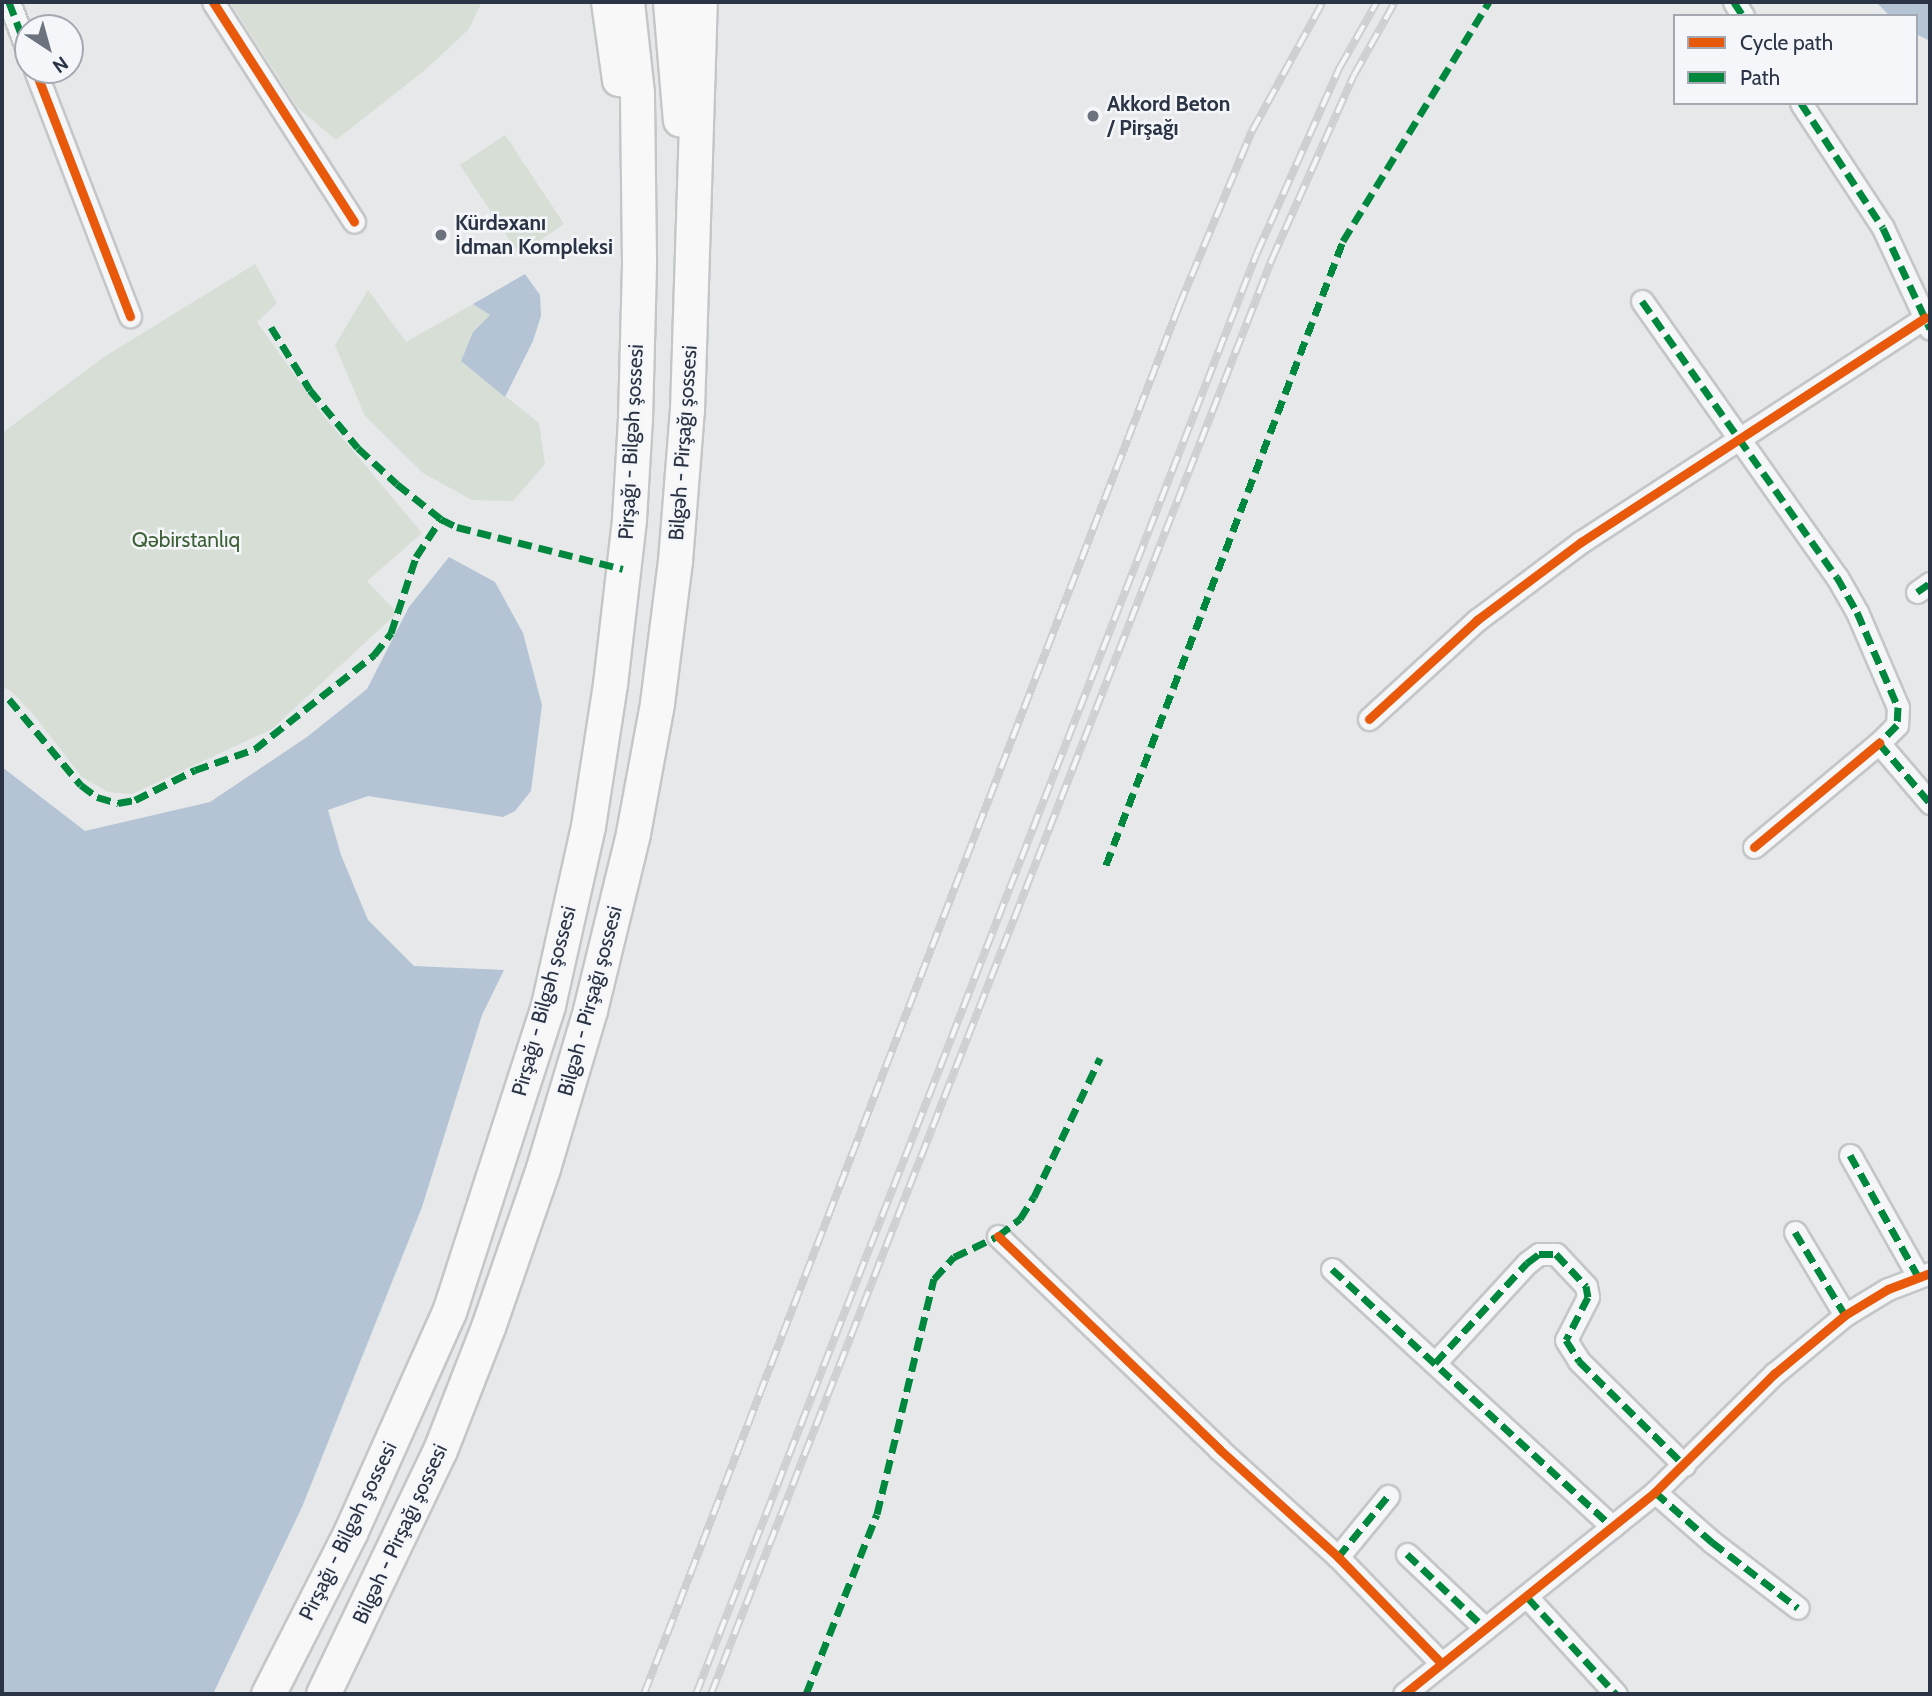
<!DOCTYPE html>
<meta charset="utf-8">
<style>
body{margin:0}
#map{position:relative;width:1932px;height:1696px;overflow:hidden;background:#e6e8ea;font-family:Cabin,sans-serif}
div>[style]{position:absolute}
.green>*{inset:0;background:#d6ded6}
.water>*{inset:0;background:#b4c4d5}
.roads{filter:drop-shadow(2px 0 #c4c6c8) drop-shadow(-2px 0 #c4c6c8) drop-shadow(0 2px #c4c6c8) drop-shadow(0 -2px #c4c6c8)}
.minor>*{height:21px;margin:-10.5px;padding:0 10.5px;transform-origin:10.5px;border-radius:10.5px;background:#f5f6f7}
.primary>*{height:32px;margin:-16px;padding:0 16px;transform-origin:16px;border-radius:16px;background:#f8f8f8}
.trunk>*{height:33px;margin:-16.5px;padding:0 16.5px;transform-origin:16.5px;border-radius:16.5px;background:#f8f8f8}
.rail>*{height:8px;margin-top:-4px;transform-origin:0;background:repeating-linear-gradient(90deg,#f4f6f9 0 16px,#cecfd2 0 32px);box-sizing:border-box;border-block:2px solid #cecfd2}
.quiet>*{height:7px;margin-top:-3.5px;transform-origin:0;background:repeating-linear-gradient(90deg,#00873e 0 14px,transparent 0 21px)}
.cycleway>*{height:9px;margin:-4.5px;padding:0 4.5px;transform-origin:4.5px;border-radius:4.5px;background:#e8590c}
.dots>*{width:19px;height:19px;translate:-50% -50%;box-sizing:border-box;border:4px solid #f4f6f9;border-radius:50%}
span{translate:-50% -50%;white-space:nowrap;text-align:center;line-height:1.15;-webkit-text-stroke:5px #f4f6f9;paint-order:stroke}
.poi-label{font-size:21px;color:#2b3445;font-weight:700}
.left{translate:0 -50%;text-align:left}
.street-label{font-size:21px;color:#2b3445}
.park-label{font-size:21px;color:#3f6138}
.frame{position:absolute;inset:0;border:4px solid #2b3445;pointer-events:none}
.legend{position:absolute;left:1673px;top:14px;width:245px;height:91px;box-sizing:border-box;background:#f4f6f9;border:2px solid #a4a8b1;margin:0;padding:9px 12px;list-style:none;font-size:21px;color:#2b3445}
.legend li{display:flex;align-items:center;gap:14px;height:35px}
.legend b{width:35px;border:2px solid #a4a8b1}
.north{position:absolute;left:14px;top:14px;width:70px;height:70px;box-sizing:border-box;background:#f4f6f9;border:2px solid #a4a8b1;border-radius:50%;rotate:144deg;font-size:19px;font-weight:700;line-height:28px;text-align:center;color:#2b3445}
.north::after{content:'';display:block;margin:auto;width:24px;height:32px;background:#6c737f;clip-path:polygon(50% 0,100% 100%,50% 72%,0 100%)}
</style>
<div id="map">
<div class="green">
<div style="clip-path:polygon(230px 2px,482px 2px,468px 30px,425px 70px,336px 140px,298px 108px)"></div>
<div style="clip-path:polygon(505px 135px,564px 224px,519px 254px,460px 165px)"></div>
<div style="clip-path:polygon(255px 264px,277px 303px,257px 322px,322px 414px,422px 533px,367px 581px,397px 613px,272px 729px,132px 794px,108px 792px,82px 777px,33px 714px,10px 690px,2px 687px,2px 433px,104px 357px)"></div>
<div style="clip-path:polygon(368px 290px,406px 342px,473px 304px,490px 315px,473px 332px,461px 361px,539px 423px,545px 464px,513px 501px,472px 500px,423px 473px,365px 416px,335px 345px)"></div>
</div>
<div class="water">
<div style="clip-path:polygon(1876px 2px,1930px 2px,1930px 41px,1916px 34px,1916px 16px,1890px 16px)"></div>
<div style="clip-path:polygon(525px 274px,540px 295px,541px 316px,533px 341px,505px 397px,461px 361px,473px 332px,490px 315px,473px 304px)"></div>
<div style="clip-path:polygon(449px 557px,495px 582px,523px 633px,542px 705px,531px 791px,515px 811px,503px 817px,368px 796px,328px 810px,341px 855px,368px 920px,414px 966px,504px 970px,482px 1015px,422px 1207px,302px 1507px,213px 1694px,2px 1694px,2px 767px,85px 831px,210px 802px,307px 737px,367px 689px,409px 607px)"></div>
</div>
<div class="roads">
<div class="minor">
<div style="left:9px;top:2px;width:53px;rotate:69.2deg"></div>
<div style="left:213px;top:2px;width:261px;rotate:57.3deg"></div>
<div style="left:1734px;top:2px;width:17px;rotate:57deg"></div>
<div style="left:35px;top:70px;width:264px;rotate:68.9deg"></div>
<div style="left:1801px;top:103px;width:149px;rotate:56.7deg"></div>
<div style="left:1883px;top:228px;width:111px;rotate:65deg"></div>
<div style="left:1642px;top:301px;width:338px;rotate:54.8deg"></div>
<div style="left:1837px;top:577px;width:40px;rotate:60.3deg"></div>
<div style="left:1857px;top:612px;width:103px;rotate:66.7deg"></div>
<div style="left:1898px;top:707px;width:18px;rotate:93deg"></div>
<div style="left:1897px;top:725px;width:25px;rotate:135deg"></div>
<div style="left:1879px;top:743px;width:79px;rotate:49.6deg"></div>
<div style="left:1917px;top:592px;width:16px;rotate:-35deg"></div>
<div style="left:1369px;top:719px;width:147px;rotate:-42.5deg"></div>
<div style="left:1477px;top:620px;width:130px;rotate:-36.9deg"></div>
<div style="left:1581px;top:542px;width:411px;rotate:-33.1deg"></div>
<div style="left:1754px;top:847px;width:163px;rotate:-39.8deg"></div>
<div style="left:1850px;top:1155px;width:139px;rotate:60.7deg"></div>
<div style="left:1795px;top:1232px;width:97px;rotate:58.9deg"></div>
<div style="left:998px;top:1236px;width:307px;rotate:43.9deg"></div>
<div style="left:1219px;top:1449px;width:161px;rotate:42.2deg"></div>
<div style="left:1338px;top:1557px;width:146px;rotate:45.8deg"></div>
<div style="left:1332px;top:1269px;width:381px;rotate:42.6deg"></div>
<div style="left:1435px;top:1363px;width:136px;rotate:-47.4deg"></div>
<div style="left:1527px;top:1263px;width:15px;rotate:-37deg"></div>
<div style="left:1539px;top:1254px;width:17px"></div>
<div style="left:1556px;top:1254px;width:44px;rotate:46.8deg"></div>
<div style="left:1586px;top:1286px;width:11px;rotate:80deg"></div>
<div style="left:1588px;top:1297px;width:48px;rotate:117.1deg"></div>
<div style="left:1566px;top:1340px;width:25px;rotate:58deg"></div>
<div style="left:1579px;top:1361px;width:148px;rotate:44.7deg"></div>
<div style="left:1655px;top:1492px;width:76px;rotate:41.3deg"></div>
<div style="left:1712px;top:1542px;width:108px;rotate:37.5deg"></div>
<div style="left:1407px;top:1554px;width:108px;rotate:43.5deg"></div>
<div style="left:1338px;top:1557px;width:79px;rotate:-50.7deg"></div>
<div style="left:1528px;top:1598px;width:130px;rotate:47.5deg"></div>
<div style="left:1404px;top:1694px;width:322px;rotate:-38.8deg"></div>
<div style="left:1655px;top:1492px;width:168px;rotate:-44.8deg"></div>
<div style="left:1774px;top:1374px;width:92px;rotate:-39.7deg"></div>
<div style="left:1845px;top:1315px;width:50px;rotate:-31.2deg"></div>
<div style="left:1888px;top:1289px;width:45px;rotate:-20.9deg"></div>
</div>
<div class="primary">
<div style="left:608px;top:2px;width:79px;rotate:82deg"></div>
</div>
<div class="trunk">
<div style="left:670px;top:2px;width:118px;rotate:85.2deg"></div>
<div style="left:268px;top:1694px;width:181px;rotate:-63deg"></div>
<div style="left:350px;top:1533px;width:242px;rotate:-65.9deg"></div>
<div style="left:449px;top:1312px;width:323px;rotate:-72.1deg"></div>
<div style="left:548px;top:1005px;width:183px;rotate:-77.4deg"></div>
<div style="left:588px;top:826px;width:144px;rotate:-81.2deg"></div>
<div style="left:610px;top:684px;width:166px;rotate:-83.4deg"></div>
<div style="left:629px;top:519px;width:101px;rotate:-86.6deg"></div>
<div style="left:635px;top:418px;width:157px;rotate:-88.5deg"></div>
<div style="left:639px;top:261px;width:168px;rotate:-90.7deg"></div>
<div style="left:637px;top:93px;width:92px;rotate:-96.3deg"></div>
<div style="left:323px;top:1694px;width:271px;rotate:-64.4deg"></div>
<div style="left:440px;top:1450px;width:132px;rotate:-68.7deg"></div>
<div style="left:488px;top:1327px;width:168px;rotate:-70.9deg"></div>
<div style="left:543px;top:1168px;width:165px;rotate:-73.4deg"></div>
<div style="left:590px;top:1010px;width:182px;rotate:-76.3deg"></div>
<div style="left:633px;top:833px;width:132px;rotate:-79.5deg"></div>
<div style="left:657px;top:703px;width:143px;rotate:-82.8deg"></div>
<div style="left:675px;top:561px;width:151px;rotate:-85.5deg"></div>
<div style="left:687px;top:410px;width:408px;rotate:-88.2deg"></div>
</div>
</div>
<div class="rail">
<div style="left:644px;top:1694px;width:1488px;rotate:-68.92deg"></div>
<div style="left:1179px;top:306px;width:190px;rotate:-67.4deg"></div>
<div style="left:1252px;top:131px;width:147px;rotate:-61.2deg"></div>
<div style="left:696px;top:1694px;width:1546px;rotate:-68.73deg"></div>
<div style="left:1257px;top:253px;width:204px;rotate:-66deg"></div>
<div style="left:1340px;top:67px;width:75px;rotate:-60.4deg"></div>
<div style="left:711px;top:1694px;width:1541px;rotate:-68.65deg"></div>
<div style="left:1272px;top:259px;width:201px;rotate:-66deg"></div>
<div style="left:1354px;top:75px;width:84px;rotate:-60.7deg"></div>
</div>
<div class="quiet">
<div style="left:9px;top:2px;width:53px;rotate:69.2deg"></div>
<div style="left:1734px;top:2px;width:17px;rotate:57deg"></div>
<div style="left:1801px;top:103px;width:149px;rotate:56.7deg"></div>
<div style="left:1883px;top:228px;width:111px;rotate:65deg"></div>
<div style="left:1642px;top:301px;width:338px;rotate:54.8deg"></div>
<div style="left:1837px;top:577px;width:40px;rotate:60.3deg"></div>
<div style="left:1857px;top:612px;width:103px;rotate:66.7deg"></div>
<div style="left:1898px;top:707px;width:18px;rotate:93deg"></div>
<div style="left:1897px;top:725px;width:25px;rotate:135deg"></div>
<div style="left:1879px;top:743px;width:79px;rotate:49.6deg"></div>
<div style="left:271px;top:327px;width:74px;rotate:58.2deg"></div>
<div style="left:310px;top:390px;width:75px;rotate:50.4deg"></div>
<div style="left:358px;top:448px;width:53px;rotate:42.7deg"></div>
<div style="left:397px;top:484px;width:56px;rotate:38.5deg"></div>
<div style="left:1917px;top:592px;width:16px;rotate:-35deg"></div>
<div style="left:9px;top:699px;width:112px;rotate:50.1deg"></div>
<div style="left:81px;top:785px;width:20px;rotate:37deg"></div>
<div style="left:97px;top:797px;width:22px;rotate:16deg"></div>
<div style="left:118px;top:803px;width:17px;rotate:-10deg"></div>
<div style="left:135px;top:800px;width:67px;rotate:-26.6deg"></div>
<div style="left:195px;top:770px;width:64px;rotate:-19.3deg"></div>
<div style="left:255px;top:749px;width:152px;rotate:-38.3deg"></div>
<div style="left:374px;top:655px;width:28px;rotate:-52deg"></div>
<div style="left:391px;top:633px;width:80px;rotate:-71.8deg"></div>
<div style="left:416px;top:557px;width:45px;rotate:-56.7deg"></div>
<div style="left:441px;top:519px;width:18px;rotate:27deg"></div>
<div style="left:457px;top:527px;width:171px;rotate:14.2deg"></div>
<div style="left:1106px;top:865px;width:667px;rotate:-69.2deg"></div>
<div style="left:1343px;top:241px;width:280px;rotate:-58.6deg"></div>
<div style="left:1850px;top:1155px;width:139px;rotate:60.7deg"></div>
<div style="left:1795px;top:1232px;width:97px;rotate:58.9deg"></div>
<div style="left:1332px;top:1269px;width:381px;rotate:42.6deg"></div>
<div style="left:1435px;top:1363px;width:136px;rotate:-47.4deg"></div>
<div style="left:1527px;top:1263px;width:15px;rotate:-37deg"></div>
<div style="left:1539px;top:1254px;width:17px"></div>
<div style="left:1556px;top:1254px;width:44px;rotate:46.8deg"></div>
<div style="left:1586px;top:1286px;width:11px;rotate:80deg"></div>
<div style="left:1588px;top:1297px;width:48px;rotate:117.1deg"></div>
<div style="left:1566px;top:1340px;width:25px;rotate:58deg"></div>
<div style="left:1579px;top:1361px;width:148px;rotate:44.7deg"></div>
<div style="left:1655px;top:1492px;width:76px;rotate:41.3deg"></div>
<div style="left:1712px;top:1542px;width:108px;rotate:37.5deg"></div>
<div style="left:1407px;top:1554px;width:108px;rotate:43.5deg"></div>
<div style="left:1338px;top:1557px;width:79px;rotate:-50.7deg"></div>
<div style="left:1528px;top:1598px;width:130px;rotate:47.5deg"></div>
<div style="left:806px;top:1694px;width:193px;rotate:-68.5deg"></div>
<div style="left:877px;top:1514px;width:242px;rotate:-76.4deg"></div>
<div style="left:934px;top:1279px;width:30px;rotate:-48deg"></div>
<div style="left:954px;top:1257px;width:49px;rotate:-25.5deg"></div>
<div style="left:998px;top:1236px;width:28px;rotate:-38deg"></div>
<div style="left:1020px;top:1219px;width:26px;rotate:-58deg"></div>
<div style="left:1034px;top:1197px;width:154px;rotate:-64.6deg"></div>
</div>
<div class="cycleway">
<div style="left:213px;top:2px;width:261px;rotate:57.3deg"></div>
<div style="left:35px;top:70px;width:264px;rotate:68.9deg"></div>
<div style="left:1369px;top:719px;width:147px;rotate:-42.5deg"></div>
<div style="left:1477px;top:620px;width:130px;rotate:-36.9deg"></div>
<div style="left:1581px;top:542px;width:411px;rotate:-33.1deg"></div>
<div style="left:1754px;top:847px;width:163px;rotate:-39.8deg"></div>
<div style="left:998px;top:1236px;width:307px;rotate:43.9deg"></div>
<div style="left:1219px;top:1449px;width:161px;rotate:42.2deg"></div>
<div style="left:1338px;top:1557px;width:146px;rotate:45.8deg"></div>
<div style="left:1404px;top:1694px;width:322px;rotate:-38.8deg"></div>
<div style="left:1655px;top:1492px;width:168px;rotate:-44.8deg"></div>
<div style="left:1774px;top:1374px;width:92px;rotate:-39.7deg"></div>
<div style="left:1845px;top:1315px;width:50px;rotate:-31.2deg"></div>
<div style="left:1888px;top:1289px;width:45px;rotate:-20.9deg"></div>
</div>
<div class="dots">
<div style="left:1093px;top:116px;background:#6c737f"></div>
<div style="left:441px;top:235px;background:#6c737f"></div>
</div>
<div class="poi-label">
<span class="left" style="left:1107px;top:116px">Akkord Beton<br>/ Pirşağı</span>
<span class="left" style="left:455px;top:235px">Kürdəxanı<br>İdman Kompleksi</span>
</div>
<div class="street-label">
<span style="left:631px;top:442px;rotate:-87deg">Pirşağı - Bilgəh şossesi</span>
<span style="left:683px;top:443px;rotate:-86deg">Bilgəh - Pirşağı şossesi</span>
<span style="left:544px;top:1001px;rotate:-75deg">Pirşağı - Bilgəh şossesi</span>
<span style="left:590px;top:1001px;rotate:-75deg">Bilgəh - Pirşağı şossesi</span>
<span style="left:348px;top:1531px;rotate:-64deg">Pirşağı - Bilgəh şossesi</span>
<span style="left:400px;top:1534px;rotate:-65deg">Bilgəh - Pirşağı şossesi</span>
</div>
<div class="park-label">
<span style="left:186px;top:540px">Qəbirstanlıq</span>
</div>
<div class="frame"></div>
<ul class="legend">
<li><b style="height:9px;background:#e8590c"></b>Cycle path</li>
<li><b style="height:9px;background:#00873e"></b>Path</li>
</ul>
<div class="north">N</div>
</div>
